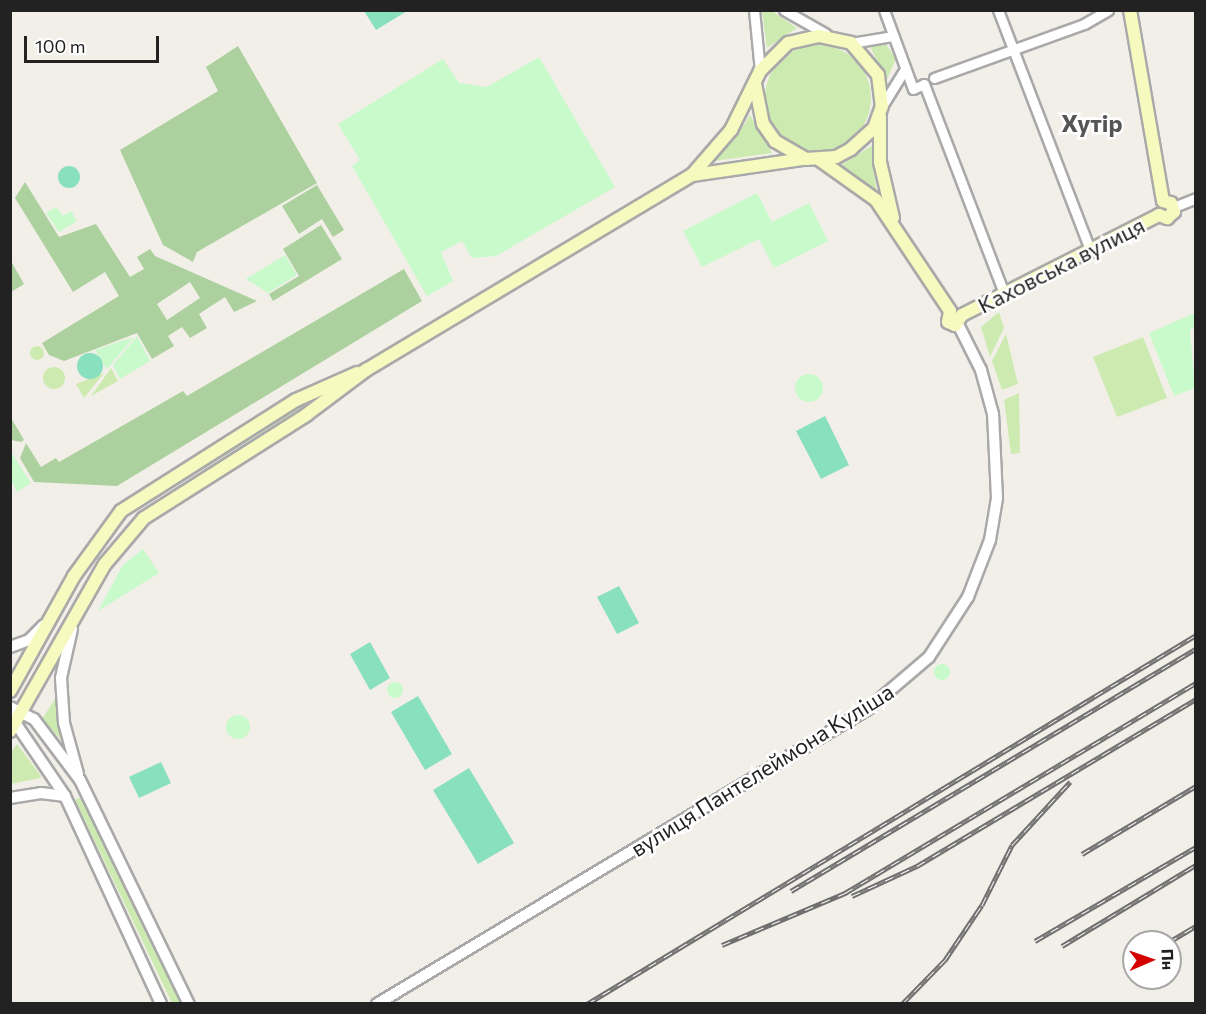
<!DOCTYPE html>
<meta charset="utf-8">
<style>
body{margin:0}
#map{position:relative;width:1206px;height:1014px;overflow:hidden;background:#f2efe9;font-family:Commissioner,sans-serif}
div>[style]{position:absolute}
.grass>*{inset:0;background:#cdebb0}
.round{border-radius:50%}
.forest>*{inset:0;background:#add19e}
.park>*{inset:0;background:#c8facc}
.pitch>*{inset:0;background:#88e0be}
.roads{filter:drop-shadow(2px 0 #a9a9a9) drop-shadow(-2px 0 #a9a9a9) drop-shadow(0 2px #a9a9a9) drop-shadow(0 -2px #a9a9a9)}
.minor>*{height:9px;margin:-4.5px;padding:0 4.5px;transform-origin:4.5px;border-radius:4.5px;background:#fff}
.tertiary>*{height:10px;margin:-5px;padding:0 5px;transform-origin:5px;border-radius:5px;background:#fff}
.secondary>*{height:12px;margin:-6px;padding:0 6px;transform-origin:6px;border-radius:6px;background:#f7fabf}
.rail>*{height:5px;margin-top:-2.5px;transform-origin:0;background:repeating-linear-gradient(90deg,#fff 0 9px,#707070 0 18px);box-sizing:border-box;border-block:2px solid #707070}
span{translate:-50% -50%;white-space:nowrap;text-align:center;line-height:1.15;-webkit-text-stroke:5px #fff;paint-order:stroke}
.street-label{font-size:22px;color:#222}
.neighbourhood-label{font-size:24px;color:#555;font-weight:700}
.frame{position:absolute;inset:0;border:12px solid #222;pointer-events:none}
.north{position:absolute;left:1122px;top:930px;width:60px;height:60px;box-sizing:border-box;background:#fff;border:2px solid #a7a7a7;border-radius:50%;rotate:88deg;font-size:16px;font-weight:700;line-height:24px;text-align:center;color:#222}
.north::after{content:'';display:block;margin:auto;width:21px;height:27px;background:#d40000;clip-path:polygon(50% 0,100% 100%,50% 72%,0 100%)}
.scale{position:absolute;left:24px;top:36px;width:135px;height:27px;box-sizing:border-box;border:3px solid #222;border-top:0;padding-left:8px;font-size:18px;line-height:21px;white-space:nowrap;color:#222;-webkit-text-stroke:4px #fff;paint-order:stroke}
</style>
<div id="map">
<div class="grass">
<div style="clip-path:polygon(762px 11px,772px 11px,797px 28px,767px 48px)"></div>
<div style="clip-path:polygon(885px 43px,896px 59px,887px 79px,869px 45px)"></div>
<div class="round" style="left:765px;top:45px;width:106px;height:106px"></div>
<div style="clip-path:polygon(750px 115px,772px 153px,714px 161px,735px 139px)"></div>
<div style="clip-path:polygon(873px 145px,873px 166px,877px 192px,841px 165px)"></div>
<div style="clip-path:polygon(999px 312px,1004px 328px,990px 357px,981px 327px)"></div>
<div style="clip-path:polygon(1006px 334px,1018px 384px,1002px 390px,992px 361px)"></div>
<div style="clip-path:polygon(1143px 337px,1167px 398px,1117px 417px,1093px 357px)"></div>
<div class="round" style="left:30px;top:346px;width:14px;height:14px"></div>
<div class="round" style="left:43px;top:367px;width:22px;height:22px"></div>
<div style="clip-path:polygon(111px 368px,118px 381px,91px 396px)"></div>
<div style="clip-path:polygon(104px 373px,84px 398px,76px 384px)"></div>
<div style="clip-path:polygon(1019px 393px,1020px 453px,1011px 454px,1004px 400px)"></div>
<div style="clip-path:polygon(311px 402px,139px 509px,136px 507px,252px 432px)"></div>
<div style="clip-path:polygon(57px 696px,63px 742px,42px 719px)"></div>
<div style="clip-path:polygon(17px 744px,41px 776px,40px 778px,11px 784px,11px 752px)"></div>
<div style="clip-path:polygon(81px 797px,92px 815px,182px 1003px,172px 1003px,75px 800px)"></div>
</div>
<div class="forest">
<div style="clip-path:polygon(238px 46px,317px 183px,197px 252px,193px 262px,163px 245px,120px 150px,218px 91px,206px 67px)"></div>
<div style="clip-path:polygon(evenodd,25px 182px,59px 237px,96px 224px,130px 277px,144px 269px,137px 257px,150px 249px,155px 256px,257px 301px,234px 312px,225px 297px,199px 314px,207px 328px,190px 338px,182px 327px,168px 336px,174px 346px,152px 359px,137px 333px,64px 361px,49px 355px,42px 343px,119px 296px,105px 272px,73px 292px,15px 198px,25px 182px,190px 282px,200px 298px,167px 320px,157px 304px,190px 282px)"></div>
<div style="clip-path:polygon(317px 185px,344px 230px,333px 237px,322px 219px,299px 234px,282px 206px)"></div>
<div style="clip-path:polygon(321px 225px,342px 259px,273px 301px,269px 294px,299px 276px,283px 249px)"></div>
<div style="clip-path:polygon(11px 261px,24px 284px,11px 292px,10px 292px)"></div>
<div style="clip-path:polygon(404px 269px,422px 301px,117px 486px,34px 482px,20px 458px,26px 443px,41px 467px,56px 458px,59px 462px,183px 391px,187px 396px)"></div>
<div style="clip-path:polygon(10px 416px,24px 440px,21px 442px,11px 440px)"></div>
</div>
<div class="park">
<div style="clip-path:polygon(539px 57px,615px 187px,496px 256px,472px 258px,462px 241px,441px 252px,453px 281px,427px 296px,352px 166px,360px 160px,338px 124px,443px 59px,459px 83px,487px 87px)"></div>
<div style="clip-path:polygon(757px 193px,772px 222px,809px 203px,828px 241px,774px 268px,759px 239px,702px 267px,683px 231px)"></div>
<div style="clip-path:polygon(56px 207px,63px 216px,71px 211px,77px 221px,59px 232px,46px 213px)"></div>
<div style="clip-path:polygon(285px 255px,297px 275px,268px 293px,246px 279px)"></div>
<div style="clip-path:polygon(1195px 313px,1195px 327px,1190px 330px,1195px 388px,1174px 396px,1149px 333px)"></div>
<div style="clip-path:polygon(137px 336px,150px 361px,120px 379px,113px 365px)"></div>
<div style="clip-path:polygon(134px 337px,107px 369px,95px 350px)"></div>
<div class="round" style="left:795px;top:374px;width:28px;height:28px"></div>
<div style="clip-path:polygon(10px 450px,31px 483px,17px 492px,11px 480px)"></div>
<div style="clip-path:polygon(143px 549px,159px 573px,98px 611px,123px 565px)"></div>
<div class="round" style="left:934px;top:664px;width:16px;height:16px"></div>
<div class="round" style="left:387px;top:682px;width:16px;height:16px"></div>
<div class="round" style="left:226px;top:715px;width:24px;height:24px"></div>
</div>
<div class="pitch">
<div style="clip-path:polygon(364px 11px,407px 11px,376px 30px)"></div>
<div class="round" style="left:58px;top:166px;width:22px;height:22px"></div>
<div class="round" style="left:77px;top:353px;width:26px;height:26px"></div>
<div style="clip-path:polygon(825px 416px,849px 465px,821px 479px,796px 431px)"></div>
<div style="clip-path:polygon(619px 586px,639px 623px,617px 634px,597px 597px)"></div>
<div style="clip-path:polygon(370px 642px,390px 678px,370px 690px,350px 654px)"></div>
<div style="clip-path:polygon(418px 696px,452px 754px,425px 770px,391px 712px)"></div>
<div style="clip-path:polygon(161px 762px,171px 783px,139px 798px,129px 777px)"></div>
<div style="clip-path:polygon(469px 768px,514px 843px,478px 864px,433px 790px)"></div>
</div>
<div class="roads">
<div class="minor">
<div style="left:754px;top:10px;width:61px;rotate:84.4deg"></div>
<div style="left:784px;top:10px;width:48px;rotate:29.7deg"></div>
<div style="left:884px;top:10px;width:84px;rotate:69.8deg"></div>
<div style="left:913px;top:89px;width:12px;rotate:-24deg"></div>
<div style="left:924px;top:84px;width:225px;rotate:69.1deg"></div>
<div style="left:998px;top:10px;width:259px;rotate:69deg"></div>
<div style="left:851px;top:43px;width:43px;rotate:-9.5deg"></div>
<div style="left:934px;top:78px;width:159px;rotate:-19.8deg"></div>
<div style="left:1084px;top:24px;width:28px;rotate:-30deg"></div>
<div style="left:882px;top:106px;width:44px;rotate:-58.1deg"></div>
<div style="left:1174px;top:207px;width:24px;rotate:-22deg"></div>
</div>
<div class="tertiary">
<div style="left:72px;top:629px;width:50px;rotate:102.7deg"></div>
<div style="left:61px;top:678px;width:45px;rotate:86.2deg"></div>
<div style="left:64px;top:723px;width:53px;rotate:74.6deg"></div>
<div style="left:10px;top:647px;width:20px;rotate:-20deg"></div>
<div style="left:29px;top:640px;width:21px;rotate:-45deg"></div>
<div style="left:10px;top:707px;width:27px;rotate:27deg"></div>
<div style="left:34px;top:719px;width:76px;rotate:53deg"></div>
<div style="left:80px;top:780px;width:249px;rotate:64.1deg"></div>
<div style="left:10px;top:715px;width:98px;rotate:55.8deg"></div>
<div style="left:65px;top:796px;width:229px;rotate:65.2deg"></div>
<div style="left:10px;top:798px;width:31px;rotate:-9deg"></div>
<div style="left:41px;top:793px;width:24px;rotate:7deg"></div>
<div style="left:377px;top:1004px;width:573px;rotate:-31deg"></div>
<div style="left:868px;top:709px;width:80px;rotate:-40.4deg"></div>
<div style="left:929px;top:657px;width:72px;rotate:-57deg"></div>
<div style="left:968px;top:597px;width:61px;rotate:-68.9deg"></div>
<div style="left:990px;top:540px;width:43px;rotate:-80.5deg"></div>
<div style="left:997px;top:498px;width:84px;rotate:-92.7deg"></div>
<div style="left:993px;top:414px;width:46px;rotate:-105.3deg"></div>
<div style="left:981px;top:370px;width:51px;rotate:-116.6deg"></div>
</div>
<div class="secondary">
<div style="left:1130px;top:10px;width:194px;rotate:80.2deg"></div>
<div style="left:880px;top:117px;width:45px;rotate:90deg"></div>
<div style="left:880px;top:162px;width:57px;rotate:76.9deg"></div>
<div style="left:820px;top:160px;width:69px;rotate:35.5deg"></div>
<div style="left:876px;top:200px;width:133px;rotate:56.3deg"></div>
<div style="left:693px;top:175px;width:111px;rotate:-8.3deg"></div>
<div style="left:1159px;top:215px;width:9px;rotate:21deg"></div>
<div style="left:1167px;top:218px;width:9px;rotate:-41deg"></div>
<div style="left:1174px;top:212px;width:9px;rotate:-108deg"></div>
<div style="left:1171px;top:203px;width:8px;rotate:-166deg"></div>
<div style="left:950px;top:311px;width:11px;rotate:100deg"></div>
<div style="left:948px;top:322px;width:8px;rotate:23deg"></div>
<div style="left:955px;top:325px;width:12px;rotate:-55deg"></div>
<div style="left:962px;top:315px;width:221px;rotate:-26.9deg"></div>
<div style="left:10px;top:691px;width:132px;rotate:-60.9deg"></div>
<div style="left:74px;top:576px;width:80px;rotate:-54.1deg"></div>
<div style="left:121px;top:511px;width:207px;rotate:-32.4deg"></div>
<div style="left:296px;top:400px;width:67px;rotate:-23.9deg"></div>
<div style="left:10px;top:731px;width:192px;rotate:-60.4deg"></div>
<div style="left:105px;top:564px;width:60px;rotate:-49.7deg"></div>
<div style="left:144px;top:518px;width:192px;rotate:-32.4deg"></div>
<div style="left:306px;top:415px;width:75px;rotate:-36.9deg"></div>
<div style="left:366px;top:370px;width:380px;rotate:-30.9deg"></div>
<div style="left:692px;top:175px;width:60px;rotate:-49.1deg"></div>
<div style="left:731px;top:130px;width:66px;rotate:-63.8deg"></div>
<div style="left:760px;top:71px;width:40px;rotate:-45deg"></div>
<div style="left:788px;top:43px;width:32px;rotate:-13deg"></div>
<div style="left:819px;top:36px;width:33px;rotate:12deg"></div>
<div style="left:851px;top:43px;width:42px;rotate:49.8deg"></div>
<div style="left:878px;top:75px;width:31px;rotate:83deg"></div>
<div style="left:882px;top:106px;width:23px;rotate:110deg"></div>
<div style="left:874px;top:128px;width:31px;rotate:138deg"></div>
<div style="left:851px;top:149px;width:17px;rotate:152deg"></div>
<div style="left:836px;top:157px;width:30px;rotate:176deg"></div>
<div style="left:806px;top:159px;width:36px;rotate:-150deg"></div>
<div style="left:775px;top:141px;width:21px;rotate:-125deg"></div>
<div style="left:763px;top:124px;width:41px;rotate:-101.3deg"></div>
</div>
</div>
<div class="rail">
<div style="left:1082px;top:854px;width:133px;rotate:-30.8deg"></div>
<div style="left:791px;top:891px;width:472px;rotate:-30.9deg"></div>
<div style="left:852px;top:896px;width:72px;rotate:-24.8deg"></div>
<div style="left:917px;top:866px;width:325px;rotate:-30.9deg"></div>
<div style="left:1035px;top:941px;width:186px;rotate:-30.3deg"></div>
<div style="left:1169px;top:942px;width:31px;rotate:-31deg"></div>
<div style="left:722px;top:945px;width:134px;rotate:-22.9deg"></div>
<div style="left:845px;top:893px;width:409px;rotate:-30.9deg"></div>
<div style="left:1062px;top:946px;width:157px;rotate:-31.2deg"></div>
<div style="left:587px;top:1004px;width:712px;rotate:-31.21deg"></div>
<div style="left:902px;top:1004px;width:62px;rotate:-45.7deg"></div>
<div style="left:945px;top:960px;width:66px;rotate:-56.1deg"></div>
<div style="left:982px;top:905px;width:67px;rotate:-63.4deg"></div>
<div style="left:1012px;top:845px;width:86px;rotate:-47.4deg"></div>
</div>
<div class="street-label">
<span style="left:1061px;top:265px;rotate:-27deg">Каховська вулиця</span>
<span style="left:762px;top:770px;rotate:-32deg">вулиця Пантелеймона Куліша</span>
</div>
<div class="neighbourhood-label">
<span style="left:1092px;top:123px">Хутір</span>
</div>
<div class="frame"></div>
<div class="north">Пн</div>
<div class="scale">100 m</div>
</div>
